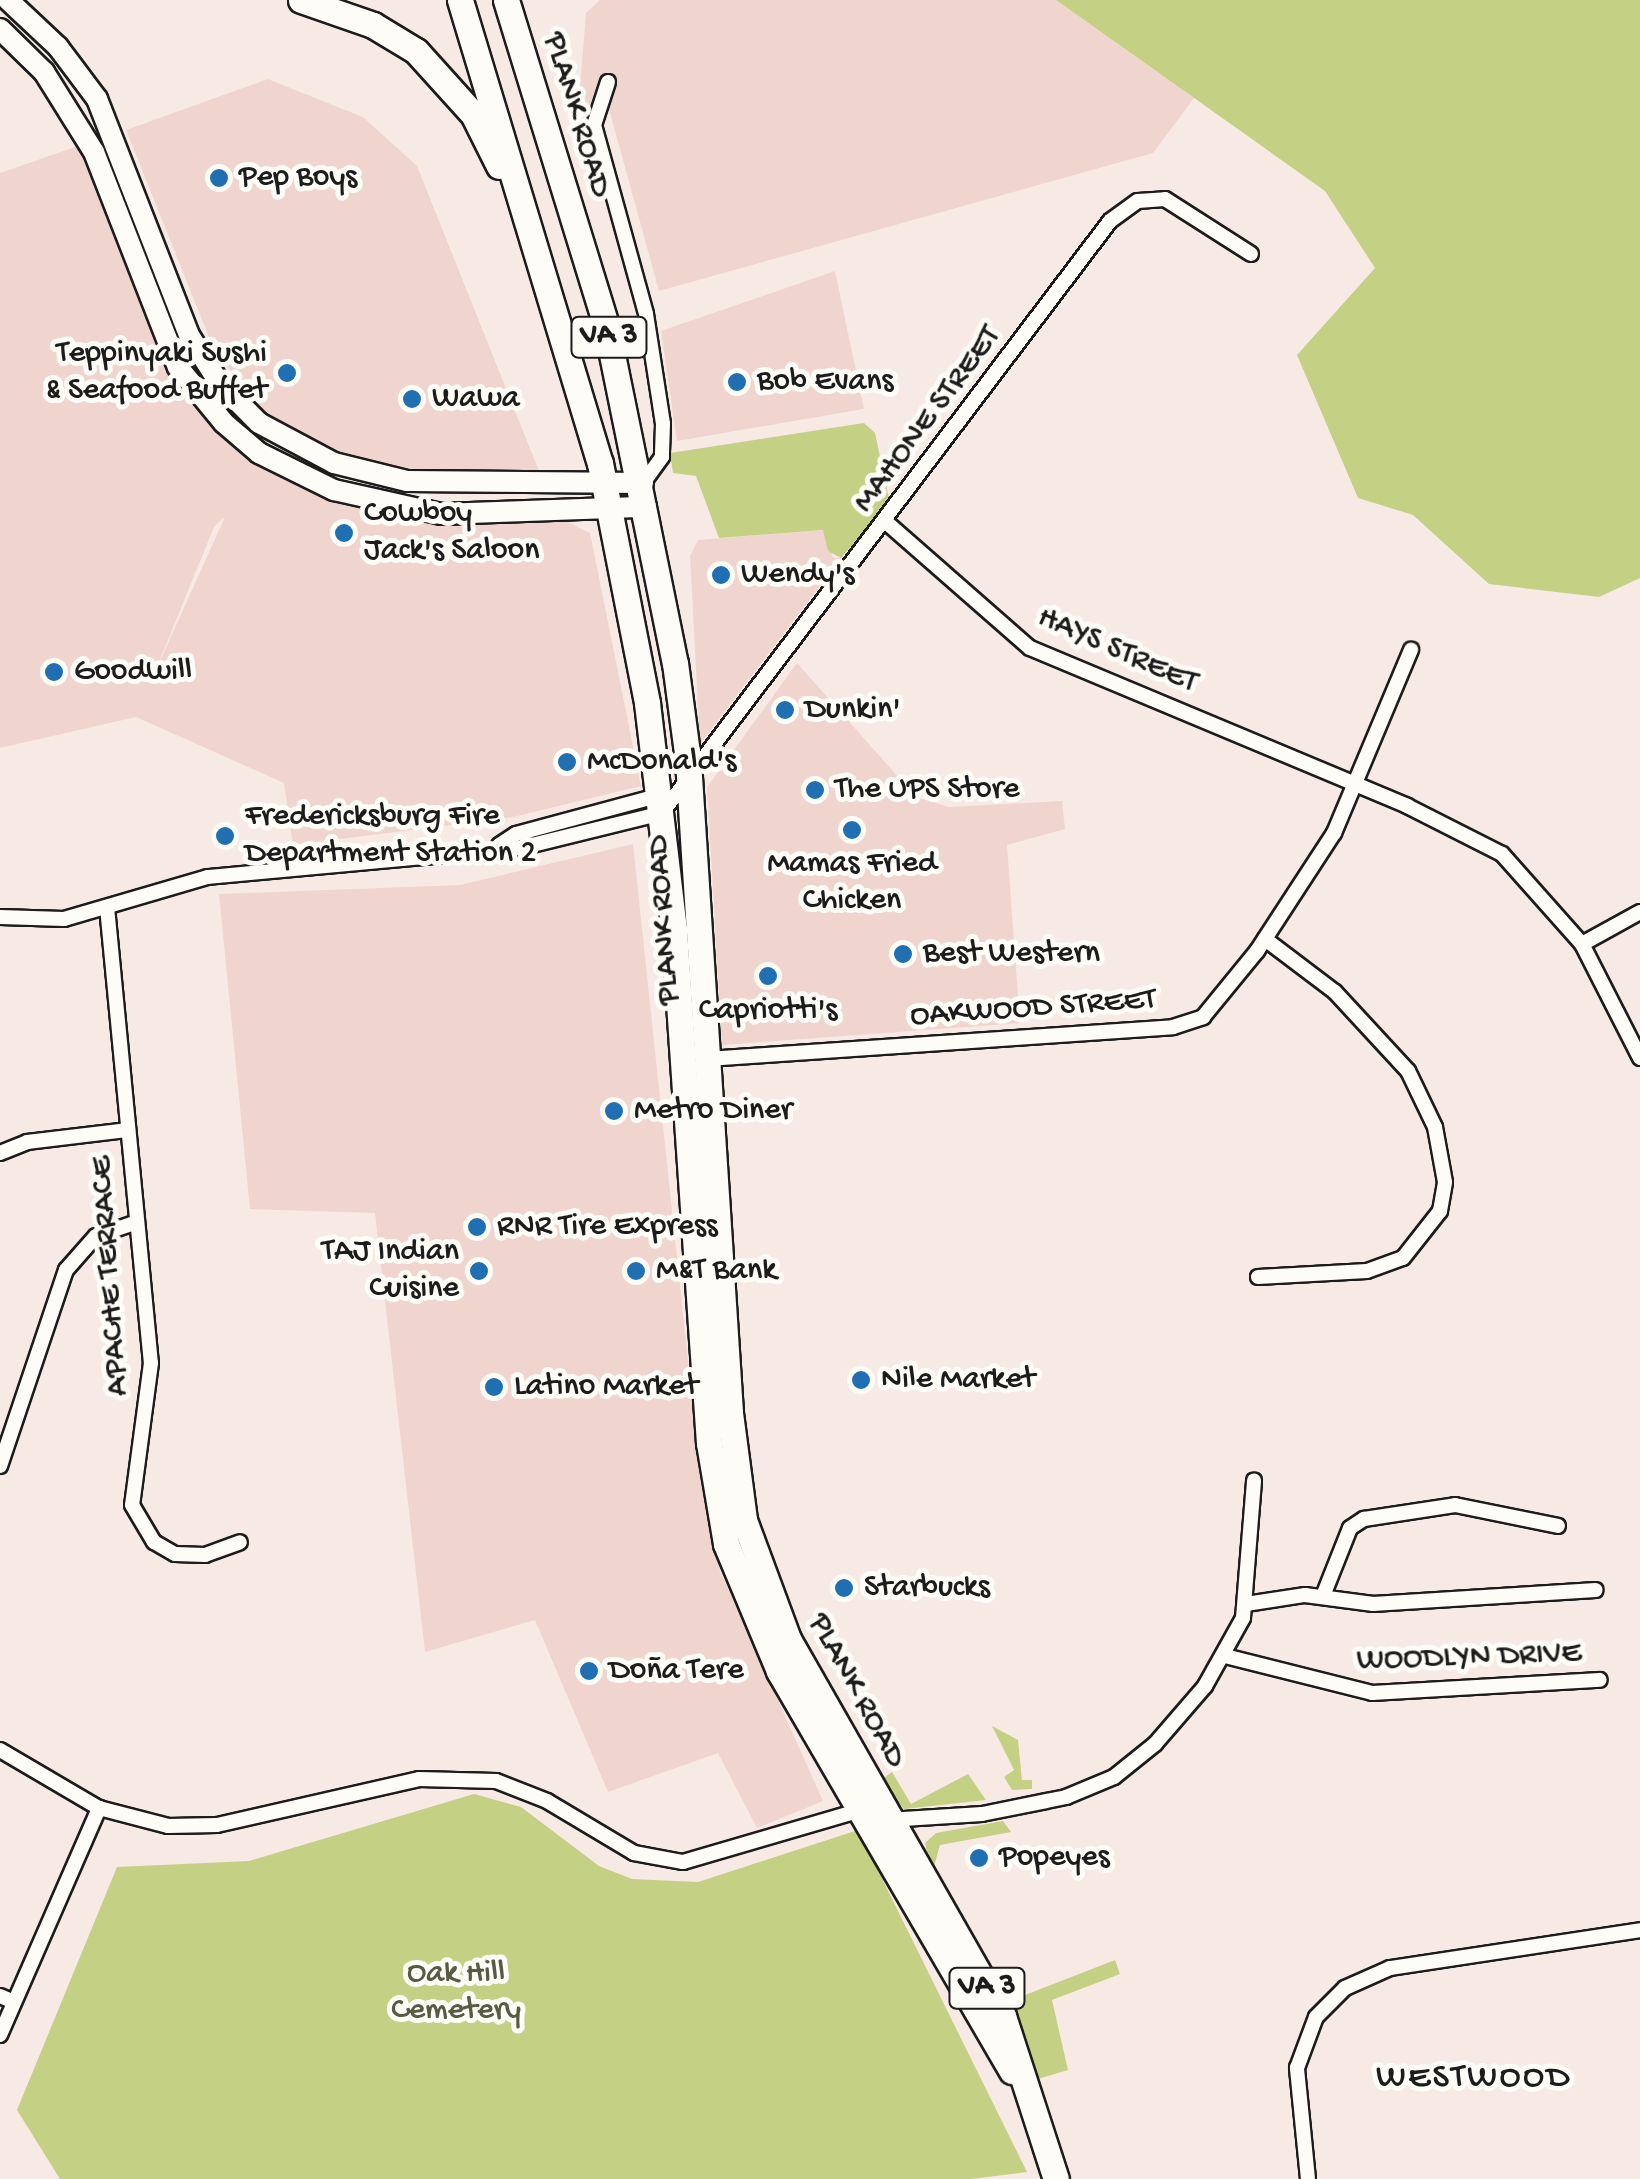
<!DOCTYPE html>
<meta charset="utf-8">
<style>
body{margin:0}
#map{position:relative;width:1640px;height:2179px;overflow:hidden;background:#f7eae5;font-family:"Gochi Hand",sans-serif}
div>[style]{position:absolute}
.built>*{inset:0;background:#f0d5cf}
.green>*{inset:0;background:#c4d185}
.roads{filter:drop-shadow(2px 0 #1c1c1c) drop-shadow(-2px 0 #1c1c1c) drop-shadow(0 2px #1c1c1c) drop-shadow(0 -2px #1c1c1c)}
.street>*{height:14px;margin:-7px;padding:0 7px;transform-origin:7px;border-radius:7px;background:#fdfcf7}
.secondary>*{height:20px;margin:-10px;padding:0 10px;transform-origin:10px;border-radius:10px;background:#fdfcf7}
.highway>*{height:25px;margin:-12.5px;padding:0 12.5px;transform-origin:12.5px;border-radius:12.5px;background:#fdfcf7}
.dots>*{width:28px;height:28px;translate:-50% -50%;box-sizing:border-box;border:5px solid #fdfcf7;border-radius:50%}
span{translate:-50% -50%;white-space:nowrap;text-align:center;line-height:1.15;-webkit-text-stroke:10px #fdfcf7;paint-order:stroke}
.shield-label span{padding:2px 8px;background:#fdfcf7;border:2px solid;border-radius:8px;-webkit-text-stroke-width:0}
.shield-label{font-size:30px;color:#1c1c1c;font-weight:700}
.street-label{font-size:32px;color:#1c1c1c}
.poi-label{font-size:32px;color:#1c1c1c}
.left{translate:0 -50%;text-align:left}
.right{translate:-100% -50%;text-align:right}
.park-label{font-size:32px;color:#575b41}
.neighbourhood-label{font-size:35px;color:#1c1c1c;letter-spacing:2.5px}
</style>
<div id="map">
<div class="built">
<div style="clip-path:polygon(600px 0,1056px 0,1194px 98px,1153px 153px,659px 291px,609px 109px,578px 110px,586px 13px)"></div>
<div style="clip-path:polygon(268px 79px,363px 117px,417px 166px,541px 476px,419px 474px,314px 445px,265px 418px,213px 347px,126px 130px)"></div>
<div style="clip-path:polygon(evenodd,81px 145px,176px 377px,251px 459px,298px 485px,405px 518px,568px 522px,590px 533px,641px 786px,513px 817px,293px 845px,284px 783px,136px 717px,0 748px,0 173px,81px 145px,223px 518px,224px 519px,155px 672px,214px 527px,223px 518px)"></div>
<div style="clip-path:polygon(835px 271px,864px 409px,677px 441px,661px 331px)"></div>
<div style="clip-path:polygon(824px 530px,833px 558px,841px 558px,700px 744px,690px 556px,698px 540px)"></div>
<div style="clip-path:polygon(797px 663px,916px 797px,949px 807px,1062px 801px,1065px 829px,1007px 845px,1020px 1023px,722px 1045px,707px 787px)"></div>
<div style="clip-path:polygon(633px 844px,692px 1398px,720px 1571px,823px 1801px,757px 1828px,718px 1753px,608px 1792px,535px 1620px,425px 1652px,375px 1213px,250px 1209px,219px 894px,460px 885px)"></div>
</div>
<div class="green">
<div style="clip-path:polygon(1056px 0,1640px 0,1640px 578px,1599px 597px,1489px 584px,1413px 515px,1358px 498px,1297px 355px,1375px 268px,1325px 191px)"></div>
<div style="clip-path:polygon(864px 423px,875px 433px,890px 503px,841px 558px,828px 551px,823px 530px,719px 538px,696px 476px,673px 473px,670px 453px)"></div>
<div style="clip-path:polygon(992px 1726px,1018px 1740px,1022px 1780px,1032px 1780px,1032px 1789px,1012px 1790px,1004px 1777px,1014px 1770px)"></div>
<div style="clip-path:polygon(892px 1772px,911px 1804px,968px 1774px,986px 1800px,904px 1809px,881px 1780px)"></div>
<div style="clip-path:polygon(474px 1794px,521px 1807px,599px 1866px,632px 1879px,698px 1882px,858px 1830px,1027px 2172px,971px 2179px,60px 2179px,17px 2110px,117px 1867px,249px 1861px)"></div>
<div style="clip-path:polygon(1003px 1821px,1011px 1832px,940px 1845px,932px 1874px,925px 1843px,936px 1833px)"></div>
<div style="clip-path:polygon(1115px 1960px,1120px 1974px,1052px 2000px,1068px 2070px,1038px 2079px,997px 1987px,1012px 1979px,1020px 1997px)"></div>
</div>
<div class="roads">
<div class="street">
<div style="left:608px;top:82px;width:45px;rotate:108deg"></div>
<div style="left:594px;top:125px;width:196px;rotate:74.6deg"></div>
<div style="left:646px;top:314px;width:111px;rotate:81.2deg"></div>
<div style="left:663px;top:424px;width:33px;rotate:92deg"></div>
<div style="left:662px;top:457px;width:32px;rotate:126deg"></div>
<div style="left:886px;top:522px;width:191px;rotate:41.2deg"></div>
<div style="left:1030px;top:648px;width:409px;rotate:22.7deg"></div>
<div style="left:1407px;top:806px;width:106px;rotate:26.8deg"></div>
<div style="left:1502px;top:854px;width:120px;rotate:48.4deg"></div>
<div style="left:1582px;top:944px;width:128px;rotate:63deg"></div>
<div style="left:499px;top:845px;width:20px;rotate:-33deg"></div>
<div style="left:516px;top:834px;width:150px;rotate:-15.1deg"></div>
<div style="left:107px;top:907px;width:458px;rotate:84.5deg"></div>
<div style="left:151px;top:1363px;width:143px;rotate:97.6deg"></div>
<div style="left:132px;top:1505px;width:43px;rotate:59.3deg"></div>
<div style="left:154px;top:1542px;width:24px;rotate:30deg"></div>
<div style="left:175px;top:1554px;width:30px;rotate:2deg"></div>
<div style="left:205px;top:1555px;width:37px;rotate:-20deg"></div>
<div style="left:0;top:917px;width:64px;rotate:1.8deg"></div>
<div style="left:64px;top:919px;width:150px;rotate:-16.3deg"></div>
<div style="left:208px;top:877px;width:313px;rotate:-5.3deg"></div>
<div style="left:520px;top:848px;width:146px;rotate:-13.8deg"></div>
<div style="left:662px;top:813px;width:742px;rotate:-52.88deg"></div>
<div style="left:1110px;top:221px;width:34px;rotate:-36deg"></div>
<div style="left:1138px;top:201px;width:27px;rotate:-4deg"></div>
<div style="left:1165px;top:199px;width:102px;rotate:32.6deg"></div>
<div style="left:1582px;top:944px;width:66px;rotate:-28.9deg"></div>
<div style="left:707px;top:1059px;width:467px;rotate:-3.9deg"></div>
<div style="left:1173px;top:1027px;width:32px;rotate:-18deg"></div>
<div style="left:1203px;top:1017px;width:85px;rotate:-50.7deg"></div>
<div style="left:1257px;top:951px;width:141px;rotate:-56.9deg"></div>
<div style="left:1334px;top:833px;width:199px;rotate:-67.2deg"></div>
<div style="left:0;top:1153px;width:29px;rotate:-22deg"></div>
<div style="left:27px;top:1142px;width:102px;rotate:-6.8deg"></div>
<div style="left:1258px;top:1277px;width:109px;rotate:-3.2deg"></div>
<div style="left:1367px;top:1271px;width:38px;rotate:-20deg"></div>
<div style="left:1403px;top:1258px;width:60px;rotate:-51.8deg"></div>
<div style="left:1440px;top:1211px;width:29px;rotate:-80deg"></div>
<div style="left:1445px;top:1182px;width:56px;rotate:-100.3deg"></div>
<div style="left:1435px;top:1127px;width:62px;rotate:-115.7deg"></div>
<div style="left:1408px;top:1071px;width:108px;rotate:-132.7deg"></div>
<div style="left:1335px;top:992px;width:88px;rotate:-142.9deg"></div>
<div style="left:0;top:1466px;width:207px;rotate:-71.4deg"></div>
<div style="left:66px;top:1270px;width:45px;rotate:-48.6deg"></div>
<div style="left:96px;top:1236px;width:43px;rotate:-18.9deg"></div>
<div style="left:1323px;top:1596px;width:73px;rotate:-68.3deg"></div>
<div style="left:1350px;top:1528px;width:17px;rotate:-33deg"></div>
<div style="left:1364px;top:1519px;width:92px;rotate:-8.7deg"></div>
<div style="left:1455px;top:1505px;width:105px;rotate:11.5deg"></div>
<div style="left:1246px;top:1604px;width:60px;rotate:-8.7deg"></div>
<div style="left:1305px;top:1595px;width:69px;rotate:7.5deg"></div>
<div style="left:1373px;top:1604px;width:223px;rotate:-3.6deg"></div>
<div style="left:1225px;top:1656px;width:152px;rotate:14.1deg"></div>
<div style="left:1372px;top:1693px;width:228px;rotate:-3.3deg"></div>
<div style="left:0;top:1750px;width:115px;rotate:30.4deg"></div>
<div style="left:99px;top:1808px;width:71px;rotate:14.6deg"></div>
<div style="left:168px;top:1826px;width:49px;rotate:-1.2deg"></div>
<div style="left:217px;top:1825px;width:207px;rotate:-12.8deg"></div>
<div style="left:419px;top:1779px;width:77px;rotate:1.5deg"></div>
<div style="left:496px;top:1781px;width:55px;rotate:21.4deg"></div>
<div style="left:547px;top:1801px;width:101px;rotate:30.9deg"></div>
<div style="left:634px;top:1853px;width:50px;rotate:10.4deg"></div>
<div style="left:683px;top:1862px;width:189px;rotate:-16.3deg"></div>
<div style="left:888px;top:1820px;width:94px;rotate:-3.7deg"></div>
<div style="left:982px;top:1814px;width:86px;rotate:-11.4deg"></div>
<div style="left:1066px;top:1797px;width:52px;rotate:-22.6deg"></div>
<div style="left:1114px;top:1777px;width:53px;rotate:-38.8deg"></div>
<div style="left:1155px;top:1744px;width:77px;rotate:-49.2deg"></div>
<div style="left:1205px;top:1686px;width:78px;rotate:-60.8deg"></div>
<div style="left:1243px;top:1618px;width:138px;rotate:-85.4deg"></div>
<div style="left:0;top:1996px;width:15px;rotate:23deg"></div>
<div style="left:0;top:2035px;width:248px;rotate:-66.4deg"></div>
<div style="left:1308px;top:2179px;width:112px;rotate:-95.7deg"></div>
<div style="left:1297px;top:2068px;width:54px;rotate:-69.6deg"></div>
<div style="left:1316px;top:2017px;width:41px;rotate:-45deg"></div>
<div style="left:1345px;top:1988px;width:49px;rotate:-24deg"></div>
<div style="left:1390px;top:1968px;width:253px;rotate:-8.6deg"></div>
</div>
<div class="secondary">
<div style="left:8px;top:0;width:69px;rotate:43.2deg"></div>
<div style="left:58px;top:47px;width:65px;rotate:53.1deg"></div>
<div style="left:97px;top:99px;width:256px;rotate:68.7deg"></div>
<div style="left:190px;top:337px;width:56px;rotate:57.4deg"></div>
<div style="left:220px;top:384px;width:55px;rotate:45deg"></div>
<div style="left:259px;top:423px;width:85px;rotate:28.1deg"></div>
<div style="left:334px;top:463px;width:75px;rotate:13.9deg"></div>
<div style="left:407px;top:481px;width:236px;rotate:0.5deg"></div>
<div style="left:0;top:29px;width:62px;rotate:44.3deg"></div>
<div style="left:44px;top:72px;width:94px;rotate:58deg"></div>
<div style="left:94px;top:152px;width:231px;rotate:68.7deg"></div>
<div style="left:178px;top:367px;width:72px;rotate:50.6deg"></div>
<div style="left:224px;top:423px;width:46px;rotate:40.6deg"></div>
<div style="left:259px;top:453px;width:84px;rotate:26.3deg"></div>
<div style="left:334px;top:490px;width:110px;rotate:12.6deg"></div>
<div style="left:441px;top:514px;width:205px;rotate:-2deg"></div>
</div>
<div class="highway">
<div style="left:301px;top:0;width:76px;rotate:19.1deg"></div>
<div style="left:373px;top:25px;width:50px;rotate:31.2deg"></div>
<div style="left:416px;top:51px;width:85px;rotate:47.9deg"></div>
<div style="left:473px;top:114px;width:58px;rotate:63.4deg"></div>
<div style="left:460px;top:0;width:484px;rotate:73.2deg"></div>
<div style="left:600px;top:463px;width:245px;rotate:78.9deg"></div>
<div style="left:647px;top:703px;width:229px;rotate:83.2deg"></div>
<div style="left:674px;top:930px;width:514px;rotate:86.1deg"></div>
<div style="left:709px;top:1443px;width:102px;rotate:80.4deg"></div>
<div style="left:726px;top:1544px;width:138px;rotate:67.3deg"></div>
<div style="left:779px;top:1671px;width:463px;rotate:59.8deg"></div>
<div style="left:506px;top:0;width:340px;rotate:72.9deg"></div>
<div style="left:606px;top:325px;width:345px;rotate:78.5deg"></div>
<div style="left:675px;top:663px;width:99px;rotate:82.4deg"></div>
<div style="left:688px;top:761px;width:653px;rotate:86.31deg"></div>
<div style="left:730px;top:1413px;width:108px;rotate:82.5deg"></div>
<div style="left:744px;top:1520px;width:127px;rotate:69.7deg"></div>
<div style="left:788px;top:1639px;width:434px;rotate:60.3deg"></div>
<div style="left:1003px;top:2016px;width:171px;rotate:72deg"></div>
</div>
</div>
<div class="dots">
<div style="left:219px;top:178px;background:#1f6fb2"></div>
<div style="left:287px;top:373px;background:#1f6fb2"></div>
<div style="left:737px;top:382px;background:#1f6fb2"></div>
<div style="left:412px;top:399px;background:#1f6fb2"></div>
<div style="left:344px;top:533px;background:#1f6fb2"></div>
<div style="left:721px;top:575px;background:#1f6fb2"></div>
<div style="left:54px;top:672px;background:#1f6fb2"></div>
<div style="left:785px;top:710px;background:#1f6fb2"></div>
<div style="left:567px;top:762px;background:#1f6fb2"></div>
<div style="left:815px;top:790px;background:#1f6fb2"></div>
<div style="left:852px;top:830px;background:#1f6fb2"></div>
<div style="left:225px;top:836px;background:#1f6fb2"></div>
<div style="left:903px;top:954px;background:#1f6fb2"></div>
<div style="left:768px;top:976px;background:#1f6fb2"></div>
<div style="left:614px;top:1111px;background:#1f6fb2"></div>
<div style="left:477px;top:1227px;background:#1f6fb2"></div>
<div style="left:479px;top:1271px;background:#1f6fb2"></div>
<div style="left:636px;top:1271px;background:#1f6fb2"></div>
<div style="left:861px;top:1380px;background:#1f6fb2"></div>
<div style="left:494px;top:1387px;background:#1f6fb2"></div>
<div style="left:844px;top:1588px;background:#1f6fb2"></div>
<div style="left:589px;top:1671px;background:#1f6fb2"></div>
<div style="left:979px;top:1858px;background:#1f6fb2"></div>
</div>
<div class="shield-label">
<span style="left:609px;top:337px">VA 3</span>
<span style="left:987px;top:1988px">VA 3</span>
</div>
<div class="street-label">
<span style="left:576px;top:115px;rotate:73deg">PLANK ROAD</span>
<span style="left:928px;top:420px;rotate:-53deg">MAHONE STREET</span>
<span style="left:1117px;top:651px;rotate:24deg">HAYS STREET</span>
<span style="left:665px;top:920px;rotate:-94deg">PLANK ROAD</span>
<span style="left:1033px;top:1009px;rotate:-4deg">OAKWOOD STREET</span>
<span style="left:111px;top:1276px;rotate:-94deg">APACHE TERRACE</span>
<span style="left:1469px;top:1658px;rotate:-2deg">WOODLYN DRIVE</span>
<span style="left:856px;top:1691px;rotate:61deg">PLANK ROAD</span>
</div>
<div class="poi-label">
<span class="left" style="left:239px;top:178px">Pep Boys</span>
<span class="right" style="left:267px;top:373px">Teppinyaki Sushi<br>&amp; Seafood Buffet</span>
<span class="left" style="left:757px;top:382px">Bob Evans</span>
<span class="left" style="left:432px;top:399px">Wawa</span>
<span class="left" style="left:364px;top:533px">Cowboy<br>Jack's Saloon</span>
<span class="left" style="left:741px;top:575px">Wendy's</span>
<span class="left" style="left:74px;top:672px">Goodwill</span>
<span class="left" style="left:805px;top:710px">Dunkin'</span>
<span class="left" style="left:587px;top:762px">McDonald's</span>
<span class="left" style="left:835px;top:790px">The UPS Store</span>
<span class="left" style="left:245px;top:836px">Fredericksburg Fire<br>Department Station 2</span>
<span style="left:852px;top:883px">Mamas Fried<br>Chicken</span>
<span class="left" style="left:923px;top:954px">Best Western</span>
<span style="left:768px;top:1011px">Capriotti's</span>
<span class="left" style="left:634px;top:1111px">Metro Diner</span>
<span class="left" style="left:497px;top:1227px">RNR Tire Express</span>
<span class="right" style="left:459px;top:1271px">TAJ Indian<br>Cuisine</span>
<span class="left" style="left:656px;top:1271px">M&amp;T Bank</span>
<span class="left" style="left:881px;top:1380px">Nile Market</span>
<span class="left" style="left:514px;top:1387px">Latino Market</span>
<span class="left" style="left:864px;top:1588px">Starbucks</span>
<span class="left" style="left:609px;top:1671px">Doña Tere</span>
<span class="left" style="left:999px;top:1858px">Popeyes</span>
</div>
<div class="park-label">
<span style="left:456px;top:1993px">Oak Hill<br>Cemetery</span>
</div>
<div class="neighbourhood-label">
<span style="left:1474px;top:2079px">WESTWOOD</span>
</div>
</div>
